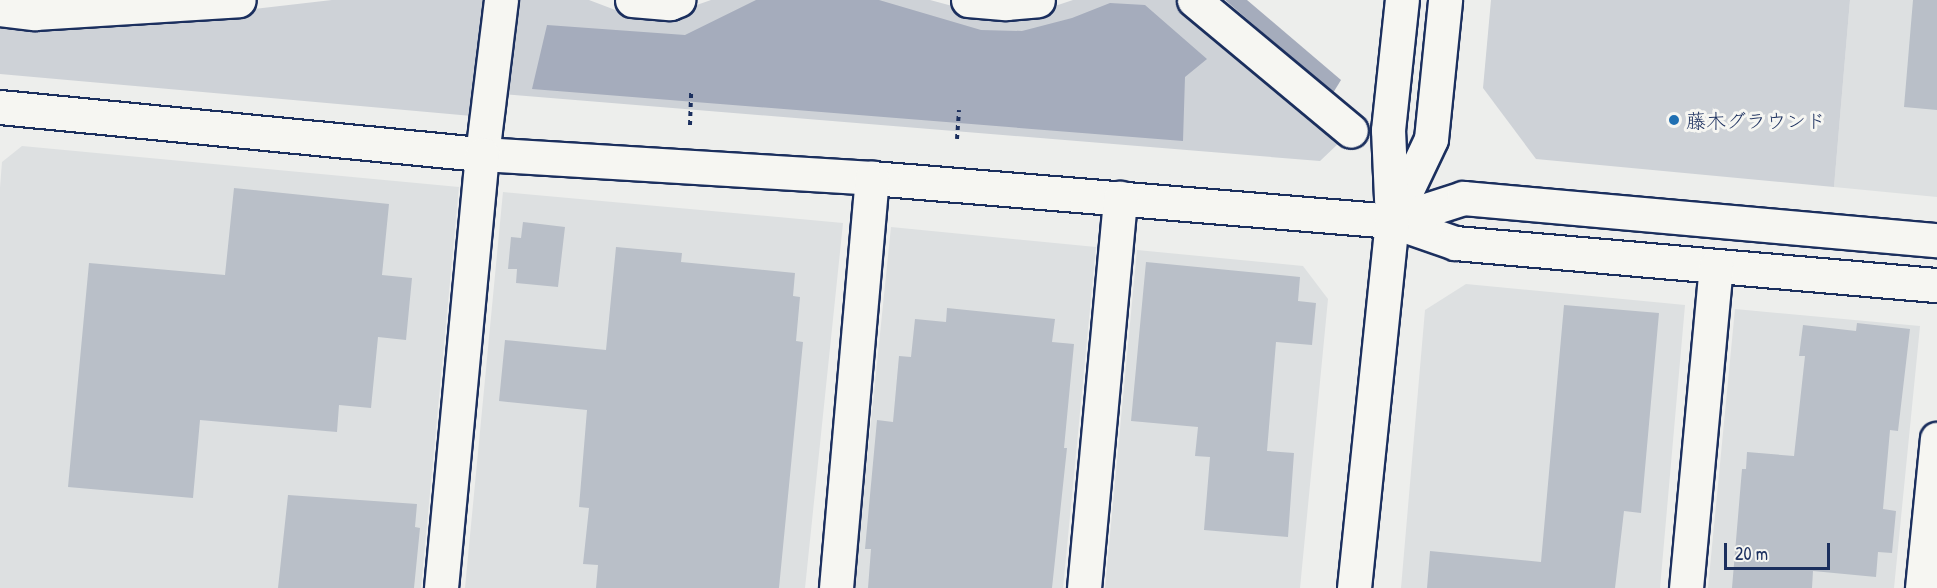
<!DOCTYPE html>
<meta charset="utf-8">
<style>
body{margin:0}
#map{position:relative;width:1937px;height:588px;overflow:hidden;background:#edeeec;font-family:"Patrick Hand","Klee One",sans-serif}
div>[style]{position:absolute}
.built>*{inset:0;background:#dde0e1}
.green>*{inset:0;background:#ced2d7}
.water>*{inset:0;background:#a5acbc}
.building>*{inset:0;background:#b9bfc8}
.path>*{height:4px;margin-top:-2px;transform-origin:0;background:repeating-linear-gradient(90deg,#1b2f5e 0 4.5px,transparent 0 9px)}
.roads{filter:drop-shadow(2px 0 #1b2f5e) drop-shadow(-2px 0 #1b2f5e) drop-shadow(0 2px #1b2f5e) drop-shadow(0 -2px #1b2f5e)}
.minor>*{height:33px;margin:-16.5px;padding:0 16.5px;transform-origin:16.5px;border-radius:16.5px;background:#f6f6f2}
.dots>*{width:16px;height:16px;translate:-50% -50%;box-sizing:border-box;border:3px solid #f6f6f2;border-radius:50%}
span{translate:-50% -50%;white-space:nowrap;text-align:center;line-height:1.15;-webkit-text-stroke:6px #f6f6f2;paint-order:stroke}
.poi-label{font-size:20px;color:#1b2f5e}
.left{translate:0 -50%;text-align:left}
.scale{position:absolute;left:1724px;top:543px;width:106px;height:27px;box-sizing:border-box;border:3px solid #1b2f5e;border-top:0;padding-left:8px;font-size:18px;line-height:21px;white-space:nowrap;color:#1b2f5e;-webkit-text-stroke:4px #f6f6f2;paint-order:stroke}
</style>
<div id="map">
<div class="built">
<div style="clip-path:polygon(1850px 0,1937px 0,1937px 197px,1834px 187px)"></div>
<div style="clip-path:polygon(22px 146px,459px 187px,421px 588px,0 588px,0 188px,2px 162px)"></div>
<div style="clip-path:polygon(503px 192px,843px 223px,805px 588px,465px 588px)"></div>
<div style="clip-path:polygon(891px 227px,1096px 247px,1063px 588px,854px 588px)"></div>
<div style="clip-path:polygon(1137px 250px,1303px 266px,1328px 299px,1300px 588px,1105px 588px)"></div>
<div style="clip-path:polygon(1466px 284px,1685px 305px,1660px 588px,1401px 588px,1425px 310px)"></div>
<div style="clip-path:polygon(1735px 309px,1920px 326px,1894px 588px,1708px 588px)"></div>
</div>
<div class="green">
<div style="clip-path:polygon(332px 0,483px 0,472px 116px,0 74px,0 22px,169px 19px)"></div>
<div style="clip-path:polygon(512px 0,589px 0,618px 11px,671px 14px,711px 0,930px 0,971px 11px,1049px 8px,1073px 0,1178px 0,1340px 142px,1320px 161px,502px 94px)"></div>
<div style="clip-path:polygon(1491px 0,1850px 0,1834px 187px,1536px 159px,1483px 88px)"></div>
</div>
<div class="water">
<div style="clip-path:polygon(756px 0,879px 0,981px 30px,1022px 31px,1072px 18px,1110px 3px,1145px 5px,1207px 59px,1185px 77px,1183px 141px,532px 89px,547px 25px,685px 35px)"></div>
<div style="clip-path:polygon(1225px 0,1247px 0,1341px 80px,1333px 93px)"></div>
</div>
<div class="building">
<div style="clip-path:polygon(1913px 0,1937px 0,1937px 110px,1904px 107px)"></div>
<div style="clip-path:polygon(234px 188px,389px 204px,382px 275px,412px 278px,406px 340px,378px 337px,371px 408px,339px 405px,337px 432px,200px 420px,193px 498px,68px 487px,89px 263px,225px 275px)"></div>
<div style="clip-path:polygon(523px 222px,565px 227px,558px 287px,516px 283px,517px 269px,508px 269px,511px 237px,521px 238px)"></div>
<div style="clip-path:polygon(616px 247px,682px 253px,681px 262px,795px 273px,793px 296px,800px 297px,796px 341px,803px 342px,779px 588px,596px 588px,598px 565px,583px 564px,589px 508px,579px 507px,587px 410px,499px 401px,505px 340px,606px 350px)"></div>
<div style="clip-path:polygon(1146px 262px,1300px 277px,1298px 301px,1316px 303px,1312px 345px,1276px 342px,1267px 451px,1294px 453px,1288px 537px,1204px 530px,1210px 457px,1195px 456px,1198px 427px,1131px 421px)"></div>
<div style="clip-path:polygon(1564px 305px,1659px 313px,1641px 513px,1624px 511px,1615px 588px,1427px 588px,1430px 551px,1541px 562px)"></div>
<div style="clip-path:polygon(947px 308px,1055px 319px,1052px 342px,1074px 344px,1064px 448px,1067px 448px,1052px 588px,868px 588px,871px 549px,865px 549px,877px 420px,893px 422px,899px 356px,911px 357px,915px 319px,946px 322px)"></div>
<div style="clip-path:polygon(1857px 323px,1910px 329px,1898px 431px,1890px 430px,1883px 509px,1896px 511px,1892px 553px,1878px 552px,1876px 577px,1813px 571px,1812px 588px,1732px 588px,1742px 469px,1746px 469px,1747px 452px,1794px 456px,1805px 356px,1799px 356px,1803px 325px,1856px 331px)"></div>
<div style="clip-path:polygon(288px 495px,417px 504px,415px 527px,420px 528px,414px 588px,278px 588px)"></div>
</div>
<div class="path">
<div style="left:690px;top:125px;width:36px;rotate:-88deg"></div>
<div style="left:957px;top:139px;width:29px;rotate:-86deg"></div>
</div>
<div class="roads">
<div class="minor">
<div style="left:501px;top:0;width:155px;rotate:97deg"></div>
<div style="left:482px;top:154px;width:391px;rotate:3.5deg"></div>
<div style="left:872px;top:178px;width:522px;rotate:4.73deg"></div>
<div style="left:1392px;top:221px;width:67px;rotate:19.2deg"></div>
<div style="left:1455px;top:243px;width:484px;rotate:5deg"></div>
<div style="left:632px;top:0;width:38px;rotate:5deg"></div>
<div style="left:670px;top:3px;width:9px;rotate:-21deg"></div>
<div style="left:968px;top:0;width:38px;rotate:5deg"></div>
<div style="left:1006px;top:3px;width:32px;rotate:-5deg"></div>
<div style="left:1194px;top:0;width:204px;rotate:39.8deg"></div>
<div style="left:0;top:9px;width:35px;rotate:7deg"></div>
<div style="left:35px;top:13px;width:204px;rotate:-3.6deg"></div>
<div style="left:0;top:107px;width:484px;rotate:5.6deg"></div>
<div style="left:482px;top:154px;width:436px;rotate:95.4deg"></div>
<div style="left:1394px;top:217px;width:86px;rotate:-64.6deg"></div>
<div style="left:1431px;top:139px;width:140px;rotate:-84.2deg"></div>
<div style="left:1392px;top:221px;width:75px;rotate:-17.9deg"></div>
<div style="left:1463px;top:198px;width:476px;rotate:5.1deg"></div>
<div style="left:836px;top:588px;width:412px;rotate:-85deg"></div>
<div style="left:1084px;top:588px;width:392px;rotate:-84.7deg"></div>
<div style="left:1354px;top:588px;width:369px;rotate:-84.1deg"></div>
<div style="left:1392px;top:221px;width:91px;rotate:-92.5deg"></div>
<div style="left:1388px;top:130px;width:131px;rotate:-83.9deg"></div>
<div style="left:1686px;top:588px;width:323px;rotate:-84.7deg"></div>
<div style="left:1922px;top:588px;width:150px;rotate:-84.3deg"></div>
</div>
</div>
<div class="dots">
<div style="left:1674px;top:120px;background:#1f6fb2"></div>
</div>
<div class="poi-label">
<span class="left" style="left:1686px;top:120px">藤木グラウンド</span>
</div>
<div class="scale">20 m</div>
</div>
